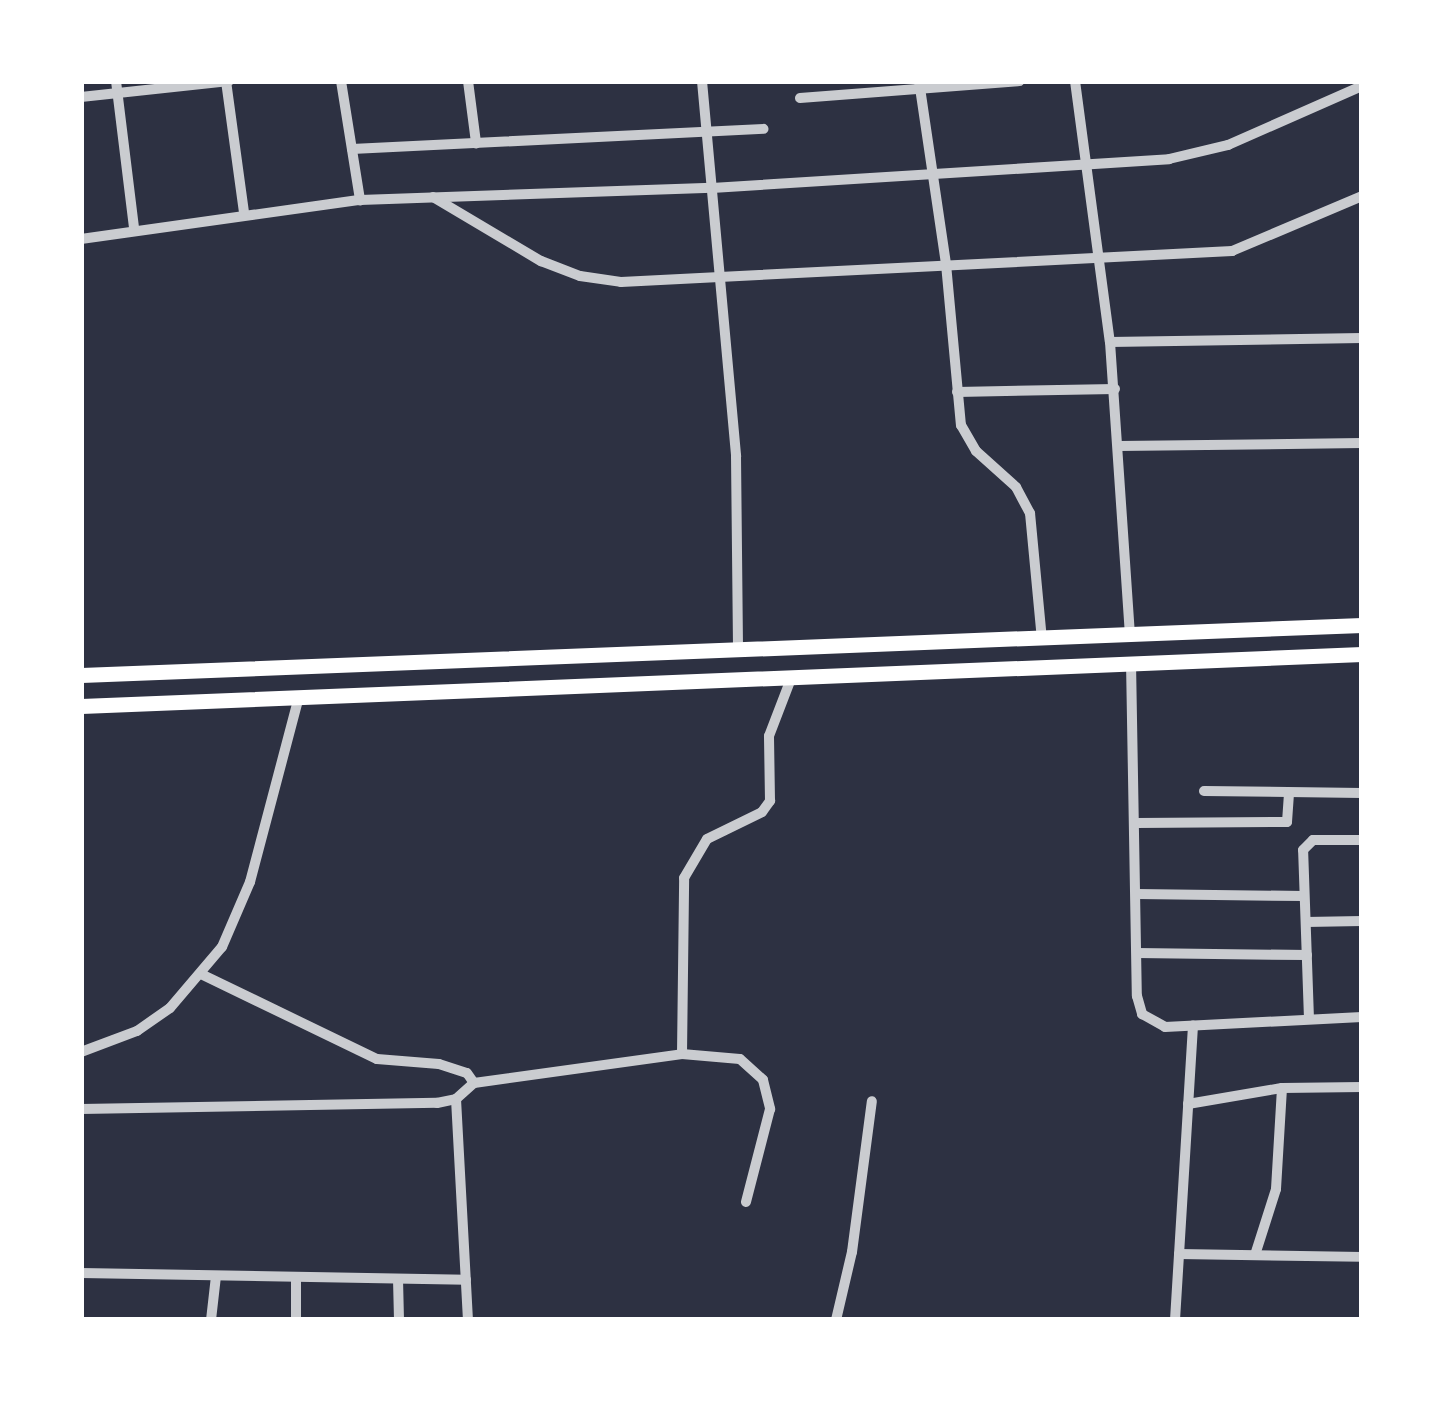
<!DOCTYPE html>
<style>
body{margin:0}
#map{position:relative;width:1443px;height:1401px;overflow:hidden;background:#2d3142;font-family:"Source Serif 4",serif}
div>[style]{position:absolute}
.minor>*{height:10px;margin:-5px;padding:0 5px;transform-origin:5px;border-radius:5px;background:#caccd0}
.secondary>*{height:15px;margin:-7.5px;padding:0 7.5px;transform-origin:7.5px;border-radius:7.5px;background:#fff}
span{translate:-50% -50%;white-space:nowrap;text-align:center;line-height:1.15;-webkit-text-stroke:12px #fff;paint-order:stroke}
.frame{position:absolute;inset:0;border:84px solid #fff;pointer-events:none}
</style>
<div id="map">
<div class="minor">
<div style="left:116px;top:81px;width:147px;rotate:83deg"></div>
<div style="left:226px;top:81px;width:133px;rotate:82.2deg"></div>
<div style="left:341px;top:81px;width:121px;rotate:80.9deg"></div>
<div style="left:468px;top:81px;width:63px;rotate:82.6deg"></div>
<div style="left:702px;top:81px;width:377px;rotate:84.8deg"></div>
<div style="left:736px;top:456px;width:194px;rotate:89.4deg"></div>
<div style="left:919px;top:81px;width:185px;rotate:81.6deg"></div>
<div style="left:946px;top:264px;width:162px;rotate:84.7deg"></div>
<div style="left:961px;top:425px;width:30px;rotate:60deg"></div>
<div style="left:976px;top:451px;width:54px;rotate:42deg"></div>
<div style="left:1016px;top:487px;width:30px;rotate:62deg"></div>
<div style="left:1030px;top:513px;width:127px;rotate:84.6deg"></div>
<div style="left:1075px;top:81px;width:263px;rotate:82.4deg"></div>
<div style="left:1110px;top:342px;width:295px;rotate:86.1deg"></div>
<div style="left:81px;top:97px;width:149px;rotate:-6.2deg"></div>
<div style="left:800px;top:98px;width:220px;rotate:-4.4deg"></div>
<div style="left:352px;top:149px;width:412px;rotate:-2.8deg"></div>
<div style="left:433px;top:197px;width:126px;rotate:30.7deg"></div>
<div style="left:541px;top:261px;width:42px;rotate:21deg"></div>
<div style="left:580px;top:276px;width:41px;rotate:8.3deg"></div>
<div style="left:621px;top:282px;width:612px;rotate:-2.9deg"></div>
<div style="left:1232px;top:251px;width:141px;rotate:-22.9deg"></div>
<div style="left:81px;top:239px;width:282px;rotate:-8deg"></div>
<div style="left:360px;top:200px;width:352px;rotate:-2deg"></div>
<div style="left:712px;top:188px;width:458px;rotate:-3.6deg"></div>
<div style="left:1169px;top:159px;width:61px;rotate:-13.3deg"></div>
<div style="left:1228px;top:145px;width:146px;rotate:-23.8deg"></div>
<div style="left:1110px;top:342px;width:252px;rotate:-0.9deg"></div>
<div style="left:957px;top:392px;width:158px;rotate:-1.1deg"></div>
<div style="left:1119px;top:446px;width:243px;rotate:-0.7deg"></div>
<div style="left:1131px;top:662px;width:334px;rotate:89deg"></div>
<div style="left:1137px;top:996px;width:19px;rotate:74deg"></div>
<div style="left:1142px;top:1014px;width:26px;rotate:29deg"></div>
<div style="left:1165px;top:1027px;width:197px;rotate:-2.9deg"></div>
<div style="left:1204px;top:791px;width:158px;rotate:0.7deg"></div>
<div style="left:1136px;top:823px;width:151px;rotate:-0.4deg"></div>
<div style="left:1287px;top:822px;width:28px;rotate:-86deg"></div>
<div style="left:1137px;top:894px;width:167px;rotate:0.7deg"></div>
<div style="left:1306px;top:922px;width:56px;rotate:-1deg"></div>
<div style="left:1137px;top:953px;width:170px;rotate:0.7deg"></div>
<div style="left:203px;top:975px;width:193px;rotate:25.8deg"></div>
<div style="left:377px;top:1059px;width:62px;rotate:4.6deg"></div>
<div style="left:439px;top:1064px;width:29px;rotate:18deg"></div>
<div style="left:467px;top:1073px;width:12px;rotate:55deg"></div>
<div style="left:474px;top:1083px;width:210px;rotate:-7.9deg"></div>
<div style="left:682px;top:1054px;width:58px;rotate:4.9deg"></div>
<div style="left:740px;top:1059px;width:31px;rotate:42deg"></div>
<div style="left:763px;top:1080px;width:30px;rotate:76deg"></div>
<div style="left:770px;top:1109px;width:96px;rotate:104.5deg"></div>
<div style="left:1309px;top:1019px;width:169px;rotate:-92deg"></div>
<div style="left:1303px;top:850px;width:14px;rotate:-45deg"></div>
<div style="left:1313px;top:840px;width:49px"></div>
<div style="left:81px;top:1052px;width:60px;rotate:-20.6deg"></div>
<div style="left:137px;top:1031px;width:40px;rotate:-34.9deg"></div>
<div style="left:170px;top:1008px;width:80px;rotate:-49.6deg"></div>
<div style="left:222px;top:947px;width:71px;rotate:-66.7deg"></div>
<div style="left:250px;top:882px;width:191px;rotate:-75.2deg"></div>
<div style="left:682px;top:1054px;width:176px;rotate:-89.3deg"></div>
<div style="left:684px;top:878px;width:45px;rotate:-59.5deg"></div>
<div style="left:707px;top:839px;width:61px;rotate:-26.1deg"></div>
<div style="left:762px;top:812px;width:14px;rotate:-54deg"></div>
<div style="left:770px;top:801px;width:65px;rotate:-90.9deg"></div>
<div style="left:769px;top:736px;width:64px;rotate:-69deg"></div>
<div style="left:456px;top:1099px;width:221px;rotate:86.9deg"></div>
<div style="left:1188px;top:1104px;width:95px;rotate:-9.7deg"></div>
<div style="left:1282px;top:1088px;width:80px;rotate:-0.7deg"></div>
<div style="left:81px;top:1109px;width:356px;rotate:-1deg"></div>
<div style="left:437px;top:1103px;width:19px;rotate:-12deg"></div>
<div style="left:456px;top:1099px;width:24px;rotate:-42deg"></div>
<div style="left:1179px;top:1254px;width:183px;rotate:0.9deg"></div>
<div style="left:1255px;top:1255px;width:69px;rotate:-72.3deg"></div>
<div style="left:1276px;top:1189px;width:101px;rotate:-86.6deg"></div>
<div style="left:81px;top:1273px;width:385px;rotate:1deg"></div>
<div style="left:398px;top:1279px;width:41px;rotate:88.6deg"></div>
<div style="left:211px;top:1320px;width:44px;rotate:-83.5deg"></div>
<div style="left:296px;top:1320px;width:43px;rotate:-90deg"></div>
<div style="left:836px;top:1320px;width:70px;rotate:-76.8deg"></div>
<div style="left:852px;top:1252px;width:152px;rotate:-82.5deg"></div>
<div style="left:1175px;top:1320px;width:295px;rotate:-86.5deg"></div>
</div>
<div class="secondary">
<div style="left:81px;top:675px;width:1282px;rotate:-2.24deg"></div>
<div style="left:81px;top:706px;width:1282px;rotate:-2.32deg"></div>
</div>
<div class="frame"></div>
</div>
